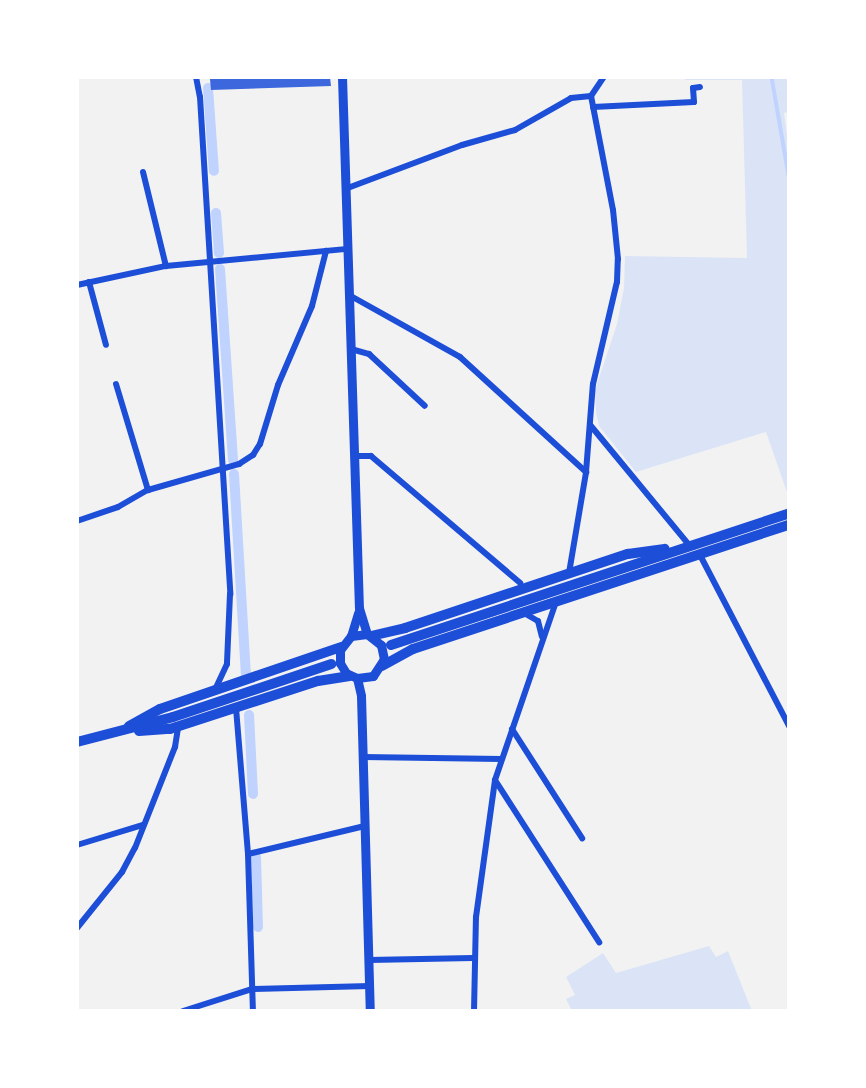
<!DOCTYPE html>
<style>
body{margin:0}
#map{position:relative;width:866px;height:1088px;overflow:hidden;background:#f2f2f2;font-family:"Noto Sans",sans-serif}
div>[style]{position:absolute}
.green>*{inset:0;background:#dbe4f7}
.stream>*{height:3.5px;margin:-1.75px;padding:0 1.75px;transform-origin:1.75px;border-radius:1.75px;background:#bfd3fe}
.canal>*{height:10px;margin:-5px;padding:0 5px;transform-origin:5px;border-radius:5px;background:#bfd3fe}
.building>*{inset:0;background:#3d67dc}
.minor>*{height:6px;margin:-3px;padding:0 3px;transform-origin:3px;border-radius:3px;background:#1d4ed8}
.secondary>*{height:9px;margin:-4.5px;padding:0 4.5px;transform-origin:4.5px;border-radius:4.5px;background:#1d4ed8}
.primary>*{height:10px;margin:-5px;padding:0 5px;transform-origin:5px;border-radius:5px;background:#1d4ed8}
span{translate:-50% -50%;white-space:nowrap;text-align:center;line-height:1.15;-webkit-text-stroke:5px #fff;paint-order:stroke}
.frame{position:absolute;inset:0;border:79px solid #fff;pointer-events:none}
</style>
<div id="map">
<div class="green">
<div style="clip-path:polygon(685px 77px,789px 77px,789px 112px,784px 113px,789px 150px,789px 498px,766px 432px,636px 472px,599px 426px,596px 412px,595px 390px,617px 324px,624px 288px,625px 256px,747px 258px,742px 80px,685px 80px)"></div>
<div style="clip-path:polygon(709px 946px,716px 957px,728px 951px,752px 1011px,572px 1011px,566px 999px,575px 995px,566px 977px,603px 953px,616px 973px)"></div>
</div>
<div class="stream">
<div style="left:772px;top:77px;width:99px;rotate:80.2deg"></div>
</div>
<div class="canal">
<div style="left:208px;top:88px;width:83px;rotate:85.9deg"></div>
<div style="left:216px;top:213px;width:40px;rotate:85.7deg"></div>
<div style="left:220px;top:269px;width:191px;rotate:86.1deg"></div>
<div style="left:234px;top:474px;width:202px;rotate:86.6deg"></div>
<div style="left:249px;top:715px;width:79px;rotate:87.1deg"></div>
<div style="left:256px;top:857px;width:70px;rotate:88.4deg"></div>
</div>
<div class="building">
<div style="clip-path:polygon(330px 77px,331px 86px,211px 90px,210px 79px,205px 78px)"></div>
</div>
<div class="minor">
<div style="left:196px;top:77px;width:20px;rotate:79deg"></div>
<div style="left:200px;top:97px;width:498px;rotate:86.5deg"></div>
<div style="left:230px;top:594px;width:70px;rotate:92.5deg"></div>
<div style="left:227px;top:664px;width:29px;rotate:115deg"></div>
<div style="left:593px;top:107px;width:101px;rotate:-2.8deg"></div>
<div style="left:694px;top:102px;width:14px;rotate:-94deg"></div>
<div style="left:693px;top:88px;width:7px;rotate:-8deg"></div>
<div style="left:143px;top:172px;width:97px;rotate:76.3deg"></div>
<div style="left:345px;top:189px;width:125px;rotate:-20.6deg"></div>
<div style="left:462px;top:145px;width:55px;rotate:-15.8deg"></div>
<div style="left:515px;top:130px;width:64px;rotate:-29.7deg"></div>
<div style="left:571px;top:98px;width:20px;rotate:-6deg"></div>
<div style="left:89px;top:282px;width:65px;rotate:74.9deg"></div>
<div style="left:77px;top:285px;width:91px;rotate:-12.1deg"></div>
<div style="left:166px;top:266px;width:182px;rotate:-5.4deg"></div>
<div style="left:349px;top:295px;width:127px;rotate:29.2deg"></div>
<div style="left:460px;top:357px;width:171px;rotate:42.4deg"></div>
<div style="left:351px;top:349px;width:19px;rotate:16deg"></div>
<div style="left:369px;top:354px;width:76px;rotate:42.9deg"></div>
<div style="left:116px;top:384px;width:111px;rotate:73.2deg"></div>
<div style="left:591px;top:426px;width:156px;rotate:50.5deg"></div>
<div style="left:354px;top:456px;width:17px"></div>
<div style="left:371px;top:456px;width:196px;rotate:40.4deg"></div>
<div style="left:77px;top:521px;width:43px;rotate:-18.9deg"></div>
<div style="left:118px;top:507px;width:34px;rotate:-30deg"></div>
<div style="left:148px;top:490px;width:95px;rotate:-15.9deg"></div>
<div style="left:239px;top:464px;width:17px;rotate:-33deg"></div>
<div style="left:253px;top:455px;width:13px;rotate:-58deg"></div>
<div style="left:260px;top:444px;width:62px;rotate:-73deg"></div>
<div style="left:278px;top:385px;width:86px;rotate:-66.7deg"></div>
<div style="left:312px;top:306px;width:57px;rotate:-75.7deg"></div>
<div style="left:700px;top:555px;width:193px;rotate:62.5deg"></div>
<div style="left:569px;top:573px;width:102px;rotate:-80.4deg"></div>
<div style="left:586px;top:472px;width:88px;rotate:-85.5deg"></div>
<div style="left:593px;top:384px;width:105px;rotate:-76.8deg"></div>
<div style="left:617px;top:282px;width:23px;rotate:-88deg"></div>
<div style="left:618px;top:259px;width:49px;rotate:-95.8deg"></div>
<div style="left:613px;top:210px;width:116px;rotate:-100.9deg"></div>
<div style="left:591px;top:96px;width:23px;rotate:-56deg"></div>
<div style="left:524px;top:613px;width:16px;rotate:30deg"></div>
<div style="left:538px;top:621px;width:16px;rotate:76deg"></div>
<div style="left:236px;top:708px;width:146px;rotate:85.3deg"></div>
<div style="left:248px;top:854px;width:157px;rotate:88.2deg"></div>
<div style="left:512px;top:729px;width:130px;rotate:57.3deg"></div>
<div style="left:363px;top:757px;width:138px;rotate:0.8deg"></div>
<div style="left:495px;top:780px;width:193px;rotate:57.3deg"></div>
<div style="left:77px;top:845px;width:69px;rotate:-16.9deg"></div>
<div style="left:248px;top:854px;width:120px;rotate:-13.5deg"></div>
<div style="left:77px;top:928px;width:72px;rotate:-51.2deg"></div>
<div style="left:122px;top:872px;width:27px;rotate:-62deg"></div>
<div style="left:135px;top:848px;width:109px;rotate:-68.4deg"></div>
<div style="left:175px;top:747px;width:20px;rotate:-81deg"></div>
<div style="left:369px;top:960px;width:104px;rotate:-1.1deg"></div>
<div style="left:183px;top:1011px;width:72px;rotate:-17.7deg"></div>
<div style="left:252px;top:989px;width:118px;rotate:-1.5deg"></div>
<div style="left:474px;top:1011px;width:94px;rotate:-88.8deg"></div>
<div style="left:476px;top:917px;width:138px;rotate:-82.1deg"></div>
<div style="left:495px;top:780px;width:188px;rotate:-71.1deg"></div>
</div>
<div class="secondary">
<div style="left:342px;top:77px;width:531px;rotate:88.17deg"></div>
<div style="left:359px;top:608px;width:27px;rotate:73deg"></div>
<div style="left:351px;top:636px;width:16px;rotate:-7deg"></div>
<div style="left:367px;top:634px;width:18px;rotate:38deg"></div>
<div style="left:381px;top:645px;width:14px;rotate:78deg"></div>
<div style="left:384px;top:659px;width:20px;rotate:123deg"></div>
<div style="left:373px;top:676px;width:16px;rotate:173deg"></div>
<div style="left:357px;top:678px;width:12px;rotate:-156deg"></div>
<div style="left:346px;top:673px;width:12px;rotate:-121deg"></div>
<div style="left:340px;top:663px;width:13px;rotate:-90deg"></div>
<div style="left:340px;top:650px;width:18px;rotate:-52deg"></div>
<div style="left:351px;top:636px;width:24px;rotate:-73deg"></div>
<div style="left:357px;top:678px;width:18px;rotate:77deg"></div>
<div style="left:361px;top:696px;width:315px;rotate:88.4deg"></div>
</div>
<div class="primary">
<div style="left:371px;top:636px;width:35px;rotate:-13deg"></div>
<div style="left:405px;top:628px;width:235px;rotate:-18.4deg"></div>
<div style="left:628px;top:554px;width:37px;rotate:-8deg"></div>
<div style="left:391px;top:645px;width:419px;rotate:-18.3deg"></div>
<div style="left:382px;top:666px;width:35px;rotate:-29deg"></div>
<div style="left:413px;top:649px;width:396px;rotate:-18.3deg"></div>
<div style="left:129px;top:726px;width:35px;rotate:-29deg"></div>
<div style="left:160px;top:709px;width:191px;rotate:-18.9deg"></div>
<div style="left:139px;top:731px;width:31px;rotate:-4deg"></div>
<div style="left:170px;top:729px;width:156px;rotate:-18deg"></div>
<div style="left:318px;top:681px;width:32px;rotate:-9deg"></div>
<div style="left:77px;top:742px;width:99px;rotate:-14.6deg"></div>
<div style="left:173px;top:717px;width:167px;rotate:-18.5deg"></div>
</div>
<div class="frame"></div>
</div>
